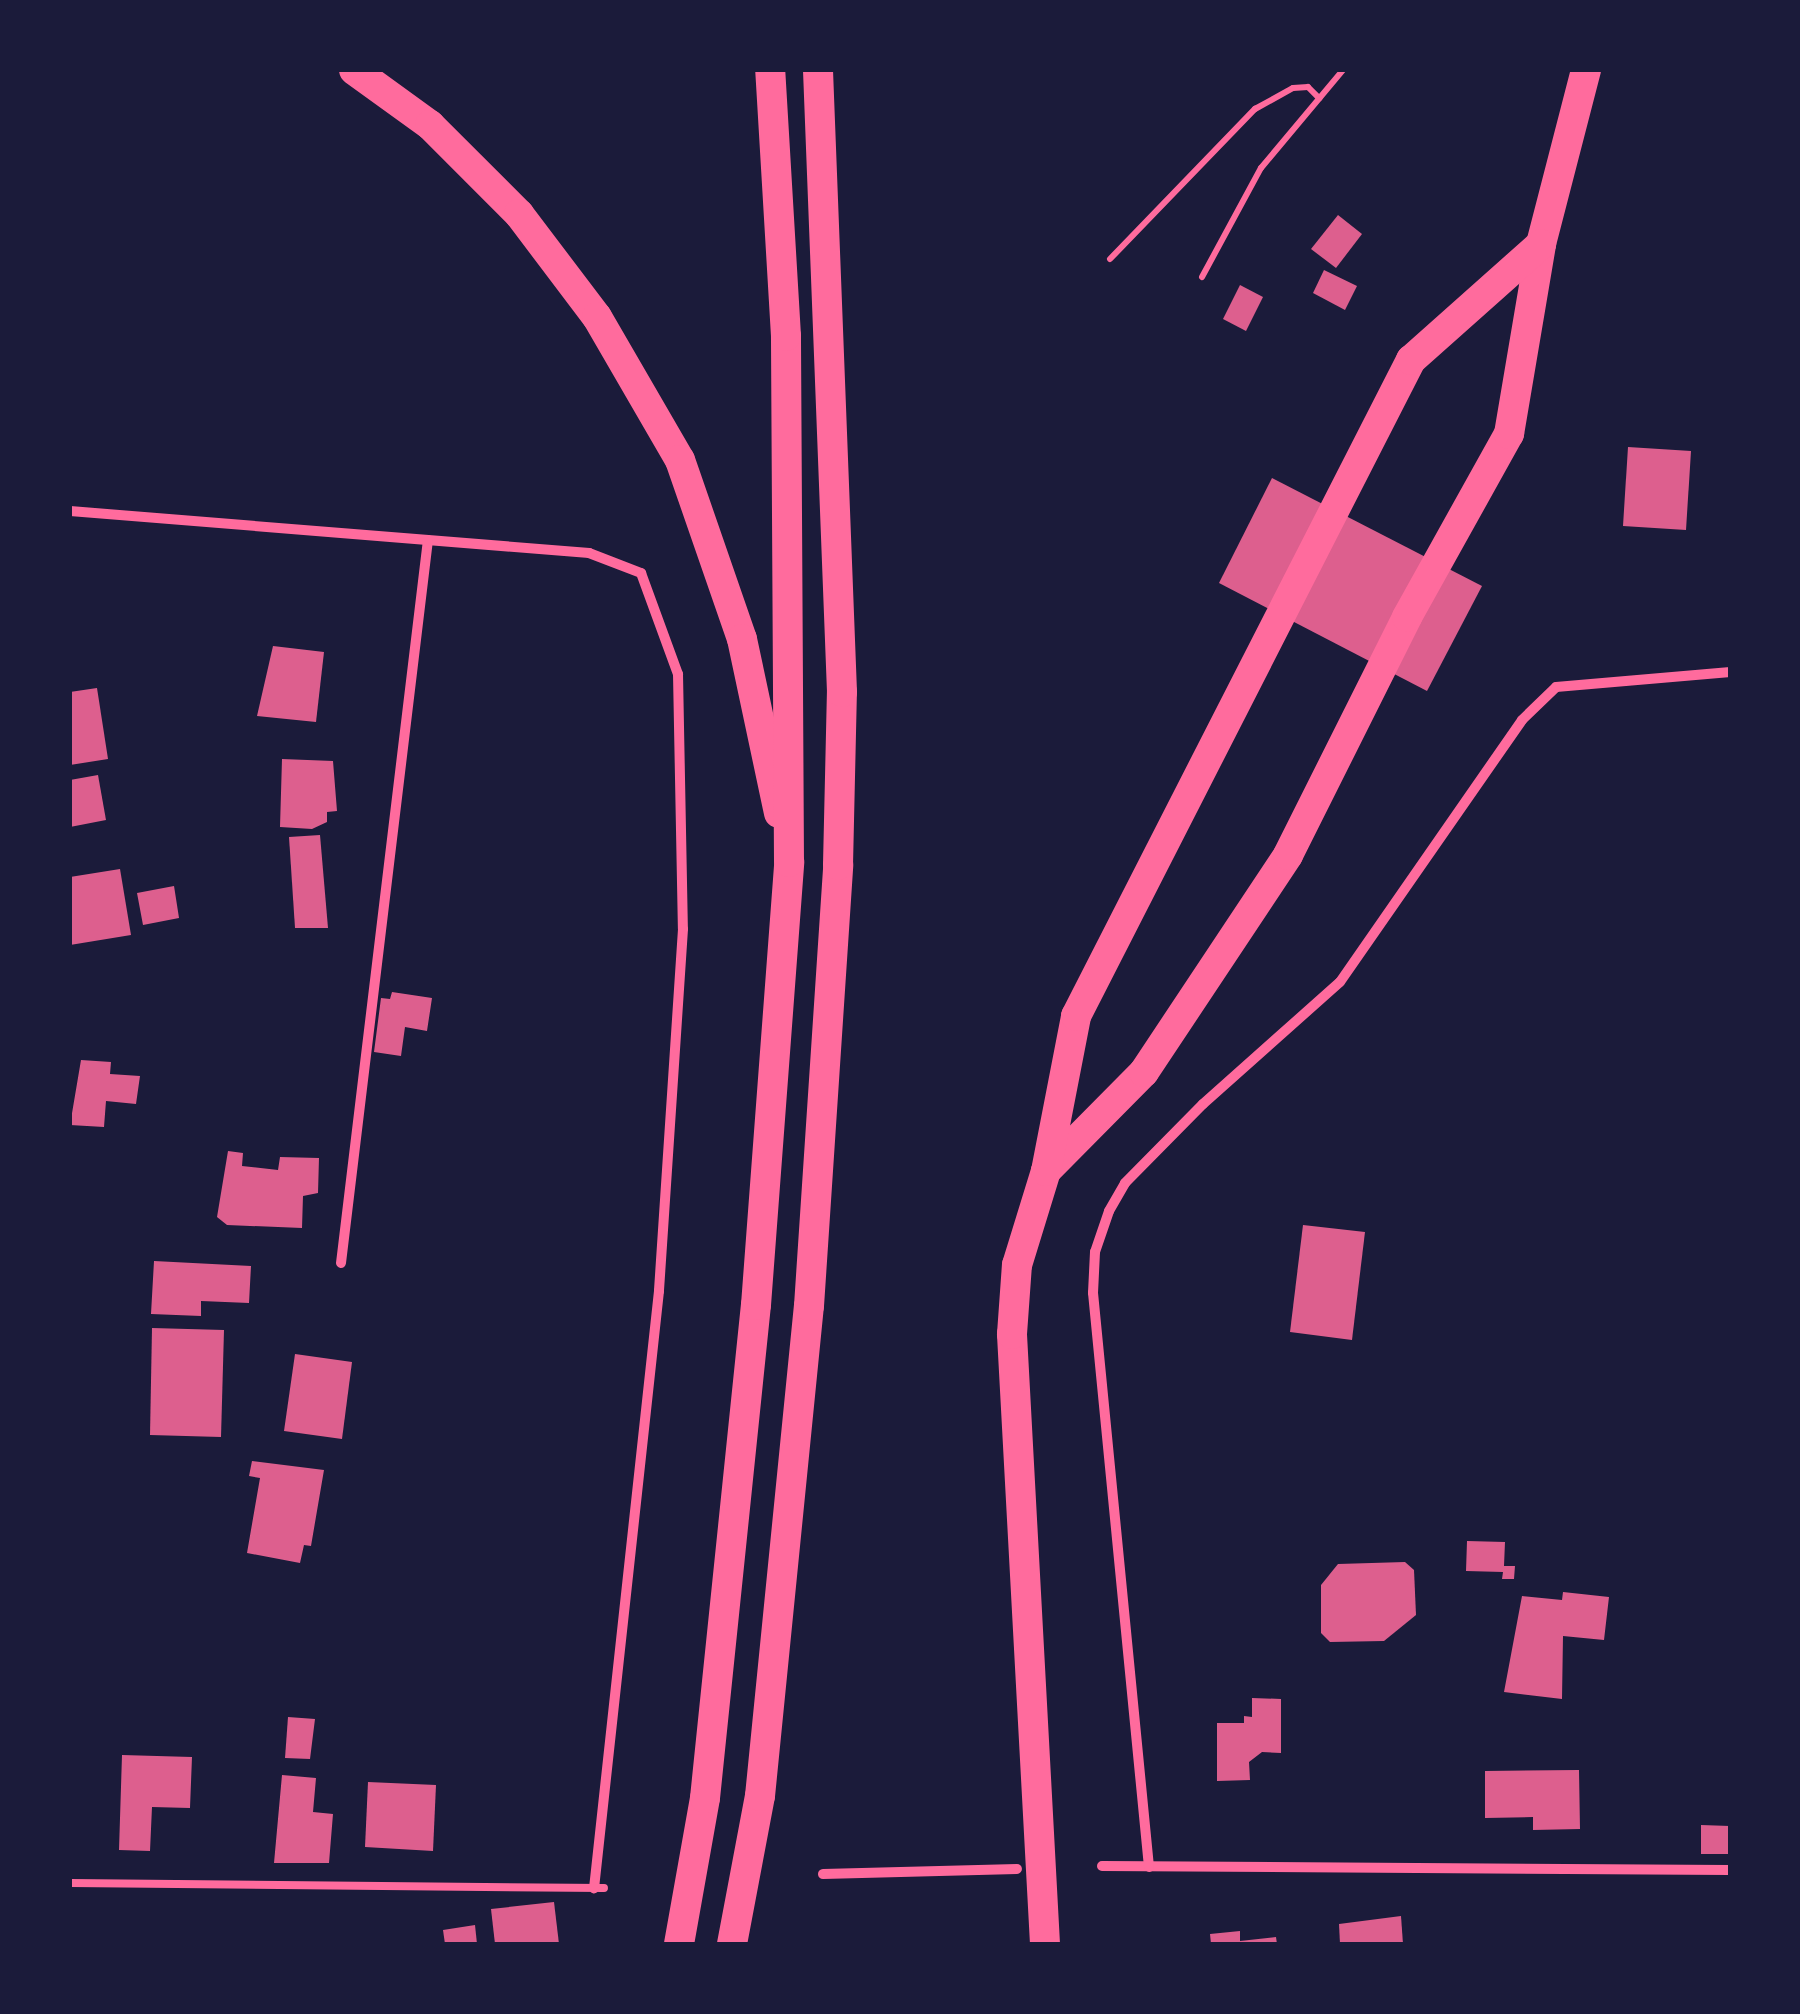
<!DOCTYPE html>
<style>
body{margin:0}
#map{position:relative;width:1800px;height:2014px;overflow:hidden;background:#1b1b3a;font-family:Quicksand,sans-serif}
div>[style]{position:absolute}
.building>*{inset:0;background:#dd5f8e}
.path>*{height:6px;margin:-3px;padding:0 3px;transform-origin:3px;border-radius:3px;background:#ff6b9d}
.service>*{height:8px;margin:-4px;padding:0 4px;transform-origin:4px;border-radius:4px;background:#ff6b9d}
.minor>*{height:10px;margin:-5px;padding:0 5px;transform-origin:5px;border-radius:5px;background:#ff6b9d}
.motorway>*{height:30px;margin:-15px;padding:0 15px;transform-origin:15px;border-radius:15px;background:#ff6b9d}
span{translate:-50% -50%;white-space:nowrap;text-align:center;line-height:1.15;-webkit-text-stroke:8px #1b1b3a;paint-order:stroke}
.frame{position:absolute;inset:0;border:72px solid #1b1b3a;pointer-events:none}
</style>
<div id="map">
<div class="building">
<div style="clip-path:polygon(1338px 215px,1362px 234px,1336px 268px,1311px 249px)"></div>
<div style="clip-path:polygon(1324px 270px,1357px 286px,1345px 310px,1313px 293px)"></div>
<div style="clip-path:polygon(1240px 285px,1263px 297px,1246px 331px,1223px 319px)"></div>
<div style="clip-path:polygon(1628px 447px,1691px 451px,1686px 530px,1623px 526px)"></div>
<div style="clip-path:polygon(1272px 478px,1482px 586px,1427px 691px,1219px 583px)"></div>
<div style="clip-path:polygon(273px 646px,324px 652px,316px 722px,257px 716px)"></div>
<div style="clip-path:polygon(97px 688px,108px 759px,70px 765px,70px 692px)"></div>
<div style="clip-path:polygon(282px 759px,333px 761px,337px 811px,327px 812px,327px 822px,312px 829px,280px 827px)"></div>
<div style="clip-path:polygon(98px 775px,106px 820px,70px 827px,70px 780px)"></div>
<div style="clip-path:polygon(320px 835px,328px 928px,295px 928px,289px 837px)"></div>
<div style="clip-path:polygon(120px 869px,131px 935px,70px 945px,70px 877px)"></div>
<div style="clip-path:polygon(174px 886px,179px 918px,143px 925px,137px 893px)"></div>
<div style="clip-path:polygon(392px 992px,432px 998px,427px 1031px,405px 1027px,401px 1056px,374px 1052px,381px 998px,390px 999px)"></div>
<div style="clip-path:polygon(81px 1060px,111px 1062px,110px 1074px,140px 1076px,136px 1104px,106px 1101px,104px 1127px,70px 1125px)"></div>
<div style="clip-path:polygon(228px 1151px,243px 1153px,242px 1166px,278px 1170px,280px 1157px,319px 1158px,318px 1193px,303px 1196px,302px 1228px,227px 1225px,217px 1217px)"></div>
<div style="clip-path:polygon(1303px 1225px,1365px 1232px,1352px 1340px,1290px 1332px)"></div>
<div style="clip-path:polygon(154px 1261px,251px 1266px,249px 1303px,201px 1301px,201px 1316px,151px 1314px)"></div>
<div style="clip-path:polygon(152px 1328px,224px 1330px,221px 1437px,150px 1435px)"></div>
<div style="clip-path:polygon(295px 1354px,352px 1362px,342px 1439px,284px 1431px)"></div>
<div style="clip-path:polygon(252px 1461px,324px 1470px,311px 1546px,304px 1545px,300px 1563px,247px 1553px,260px 1478px,249px 1476px)"></div>
<div style="clip-path:polygon(1467px 1541px,1505px 1542px,1504px 1566px,1515px 1566px,1514px 1579px,1502px 1579px,1503px 1572px,1466px 1571px)"></div>
<div style="clip-path:polygon(1405px 1562px,1414px 1570px,1416px 1615px,1384px 1641px,1330px 1642px,1321px 1633px,1321px 1585px,1338px 1564px)"></div>
<div style="clip-path:polygon(1563px 1592px,1609px 1597px,1604px 1640px,1563px 1636px,1562px 1699px,1504px 1692px,1522px 1596px,1562px 1600px)"></div>
<div style="clip-path:polygon(1252px 1698px,1281px 1699px,1281px 1753px,1262px 1752px,1249px 1762px,1250px 1780px,1217px 1781px,1217px 1723px,1244px 1723px,1244px 1716px,1252px 1717px)"></div>
<div style="clip-path:polygon(288px 1717px,315px 1719px,310px 1759px,285px 1758px)"></div>
<div style="clip-path:polygon(122px 1755px,192px 1757px,190px 1808px,152px 1807px,150px 1851px,119px 1850px)"></div>
<div style="clip-path:polygon(1579px 1770px,1580px 1829px,1533px 1830px,1533px 1817px,1485px 1818px,1485px 1771px)"></div>
<div style="clip-path:polygon(282px 1775px,316px 1778px,313px 1812px,333px 1814px,329px 1863px,274px 1863px)"></div>
<div style="clip-path:polygon(368px 1782px,436px 1785px,433px 1851px,365px 1847px)"></div>
<div style="clip-path:polygon(1701px 1825px,1730px 1826px,1730px 1854px,1701px 1854px)"></div>
<div style="clip-path:polygon(554px 1902px,559px 1944px,495px 1944px,491px 1909px)"></div>
<div style="clip-path:polygon(1401px 1916px,1403px 1944px,1340px 1944px,1339px 1924px)"></div>
<div style="clip-path:polygon(475px 1925px,477px 1944px,445px 1944px,443px 1930px)"></div>
<div style="clip-path:polygon(1240px 1931px,1240px 1941px,1276px 1937px,1277px 1944px,1211px 1944px,1210px 1934px)"></div>
</div>
<div class="path">
<div style="left:1110px;top:259px;width:209px;rotate:-46deg"></div>
<div style="left:1255px;top:109px;width:43px;rotate:-28.9deg"></div>
<div style="left:1293px;top:88px;width:15px;rotate:-4deg"></div>
<div style="left:1308px;top:87px;width:16px;rotate:45deg"></div>
<div style="left:1202px;top:277px;width:124px;rotate:-61.6deg"></div>
<div style="left:1261px;top:168px;width:128px;rotate:-50.1deg"></div>
</div>
<div class="service">
<div style="left:70px;top:1883px;width:534px;rotate:0.54deg"></div>
</div>
<div class="minor">
<div style="left:70px;top:511px;width:521px;rotate:4.63deg"></div>
<div style="left:589px;top:553px;width:56px;rotate:21deg"></div>
<div style="left:641px;top:573px;width:108px;rotate:69.9deg"></div>
<div style="left:678px;top:674px;width:255px;rotate:88.9deg"></div>
<div style="left:683px;top:929px;width:363px;rotate:93.8deg"></div>
<div style="left:659px;top:1291px;width:601px;rotate:96.21deg"></div>
<div style="left:341px;top:1263px;width:728px;rotate:-83.14deg"></div>
<div style="left:1102px;top:1866px;width:628px;rotate:0.36deg"></div>
<div style="left:1149px;top:1867px;width:577px;rotate:-95.57deg"></div>
<div style="left:1093px;top:1293px;width:41px;rotate:-87.2deg"></div>
<div style="left:1095px;top:1252px;width:43px;rotate:-71.1deg"></div>
<div style="left:1109px;top:1211px;width:32px;rotate:-60deg"></div>
<div style="left:1125px;top:1183px;width:111px;rotate:-45.4deg"></div>
<div style="left:1203px;top:1104px;width:183px;rotate:-41.7deg"></div>
<div style="left:1340px;top:982px;width:319px;rotate:-55.2deg"></div>
<div style="left:1522px;top:720px;width:47px;rotate:-44.1deg"></div>
<div style="left:1556px;top:687px;width:175px;rotate:-4.9deg"></div>
<div style="left:823px;top:1874px;width:194px;rotate:-1.5deg"></div>
</div>
<div class="motorway">
<div style="left:354px;top:70px;width:94px;rotate:35.9deg"></div>
<div style="left:430px;top:125px;width:126px;rotate:45deg"></div>
<div style="left:519px;top:214px;width:129px;rotate:52.9deg"></div>
<div style="left:597px;top:317px;width:165px;rotate:59.9deg"></div>
<div style="left:680px;top:460px;width:189px;rotate:70.9deg"></div>
<div style="left:742px;top:639px;width:178px;rotate:78deg"></div>
<div style="left:1046px;top:1171px;width:139px;rotate:-45.3deg"></div>
<div style="left:1144px;top:1072px;width:260px;rotate:-56.4deg"></div>
<div style="left:1288px;top:855px;width:266px;rotate:-63.4deg"></div>
<div style="left:1407px;top:617px;width:210px;rotate:-60.9deg"></div>
<div style="left:1509px;top:434px;width:193px;rotate:-80.4deg"></div>
<div style="left:1541px;top:244px;width:180px;rotate:-75.5deg"></div>
<div style="left:679px;top:1944px;width:148px;rotate:-79.9deg"></div>
<div style="left:705px;top:1798px;width:496px;rotate:-84.1deg"></div>
<div style="left:756px;top:1305px;width:444px;rotate:-85.7deg"></div>
<div style="left:789px;top:862px;width:526px;rotate:-90.33deg"></div>
<div style="left:786px;top:336px;width:266px;rotate:-93.4deg"></div>
<div style="left:732px;top:1944px;width:151px;rotate:-79.3deg"></div>
<div style="left:760px;top:1796px;width:492px;rotate:-84.3deg"></div>
<div style="left:809px;top:1306px;width:442px;rotate:-86.2deg"></div>
<div style="left:838px;top:865px;width:173px;rotate:-88.7deg"></div>
<div style="left:842px;top:692px;width:622px;rotate:-92.21deg"></div>
<div style="left:1045px;top:1944px;width:611px;rotate:-93.1deg"></div>
<div style="left:1012px;top:1334px;width:69px;rotate:-85.9deg"></div>
<div style="left:1017px;top:1265px;width:98px;rotate:-72.9deg"></div>
<div style="left:1046px;top:1171px;width:158px;rotate:-79deg"></div>
<div style="left:1076px;top:1016px;width:737px;rotate:-62.95deg"></div>
<div style="left:1411px;top:360px;width:174px;rotate:-41.7deg"></div>
</div>
<div class="frame"></div>
</div>
